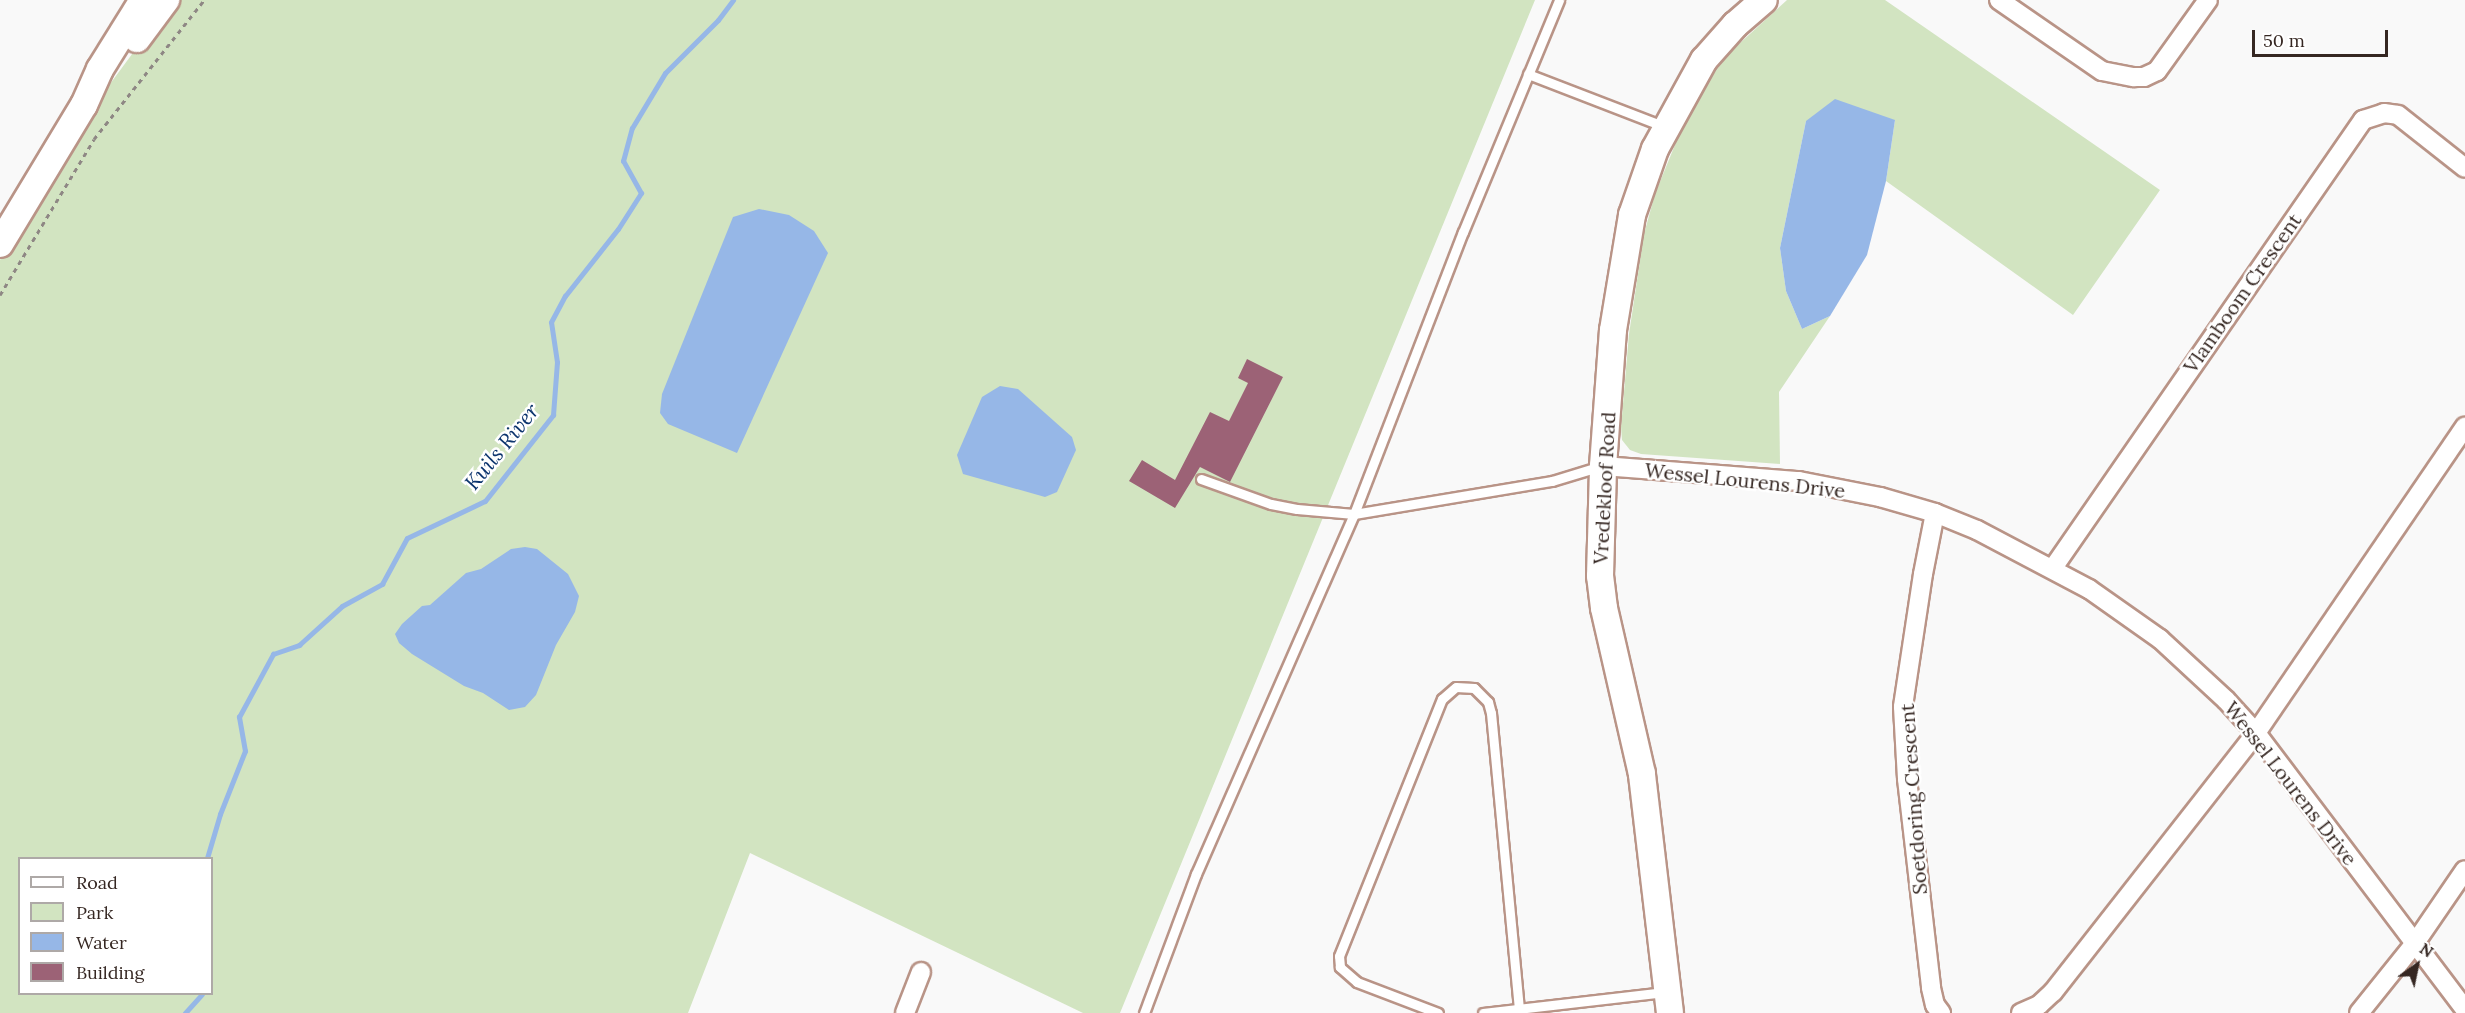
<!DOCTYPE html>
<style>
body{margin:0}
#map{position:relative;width:2465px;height:1013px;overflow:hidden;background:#f9f9f9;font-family:Lora,serif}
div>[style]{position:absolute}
.green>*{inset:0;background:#d2e4c1}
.water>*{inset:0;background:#96b7e7}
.stream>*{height:5px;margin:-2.5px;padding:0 2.5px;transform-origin:2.5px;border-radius:2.5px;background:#96b7e7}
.building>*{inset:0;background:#9c6276}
.path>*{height:3px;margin-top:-1.5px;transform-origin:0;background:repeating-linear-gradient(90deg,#8e8784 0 4.5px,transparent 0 9px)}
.roads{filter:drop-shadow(2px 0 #b99487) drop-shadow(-2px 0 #b99487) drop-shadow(0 2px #b99487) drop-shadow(0 -2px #b99487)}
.lane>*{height:9px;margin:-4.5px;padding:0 4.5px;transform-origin:4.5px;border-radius:4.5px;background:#fff}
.street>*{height:18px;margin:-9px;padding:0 9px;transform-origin:9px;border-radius:9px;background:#fff}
.secondary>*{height:26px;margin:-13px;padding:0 13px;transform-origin:13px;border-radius:13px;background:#fff}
span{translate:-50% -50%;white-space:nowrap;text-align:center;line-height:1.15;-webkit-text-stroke:5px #fff;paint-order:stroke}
.street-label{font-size:20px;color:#352722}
.water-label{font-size:21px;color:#0d356e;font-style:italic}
.legend{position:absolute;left:18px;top:857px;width:195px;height:138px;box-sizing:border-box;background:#fff;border:2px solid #aea9a7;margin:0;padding:8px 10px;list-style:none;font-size:18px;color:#352722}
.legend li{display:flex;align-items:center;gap:12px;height:30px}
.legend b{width:30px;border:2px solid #aea9a7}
.north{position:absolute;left:2387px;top:935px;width:60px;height:60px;-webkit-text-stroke:4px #fff;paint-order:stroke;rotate:33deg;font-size:16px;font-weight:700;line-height:24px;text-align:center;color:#352722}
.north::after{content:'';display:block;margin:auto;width:21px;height:27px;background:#352722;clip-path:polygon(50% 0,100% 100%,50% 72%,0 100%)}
.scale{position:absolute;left:2252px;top:30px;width:136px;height:27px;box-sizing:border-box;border:3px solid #352722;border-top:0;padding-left:8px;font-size:18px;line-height:21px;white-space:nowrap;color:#352722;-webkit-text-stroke:4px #fff;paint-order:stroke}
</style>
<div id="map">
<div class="green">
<div style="clip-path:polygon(evenodd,172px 0,1535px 0,1120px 1013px,1083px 1013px,750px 853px,688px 1013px,0 1013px,0 260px,90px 111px,172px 0,20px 858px,212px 858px,212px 994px,20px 994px,20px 858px)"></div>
<div style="clip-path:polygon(1787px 0,1885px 0,2160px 190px,2073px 315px,1886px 181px,1895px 120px,1806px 121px,1780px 248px,1786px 291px,1802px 329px,1830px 316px,1779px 392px,1780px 464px,1641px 454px,1630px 450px,1622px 440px,1621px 427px,1629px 334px,1644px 234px,1655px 194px,1679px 135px,1703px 88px,1728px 54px)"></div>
</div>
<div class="water">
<div style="clip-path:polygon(1835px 99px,1895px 120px,1886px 181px,1867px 255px,1830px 316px,1802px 329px,1786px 291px,1780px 248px,1806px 121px)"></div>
<div style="clip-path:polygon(759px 209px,789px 215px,814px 231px,828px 253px,737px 453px,668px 424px,660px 413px,662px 394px,733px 217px)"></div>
<div style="clip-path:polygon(1000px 386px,1018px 389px,1072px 437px,1076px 450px,1057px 492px,1045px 497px,963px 474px,957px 455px,982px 397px)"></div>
<div style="clip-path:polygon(525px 547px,537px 549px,568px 574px,579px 596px,575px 612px,556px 645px,536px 695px,525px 707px,509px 710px,483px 693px,464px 686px,412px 654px,399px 643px,395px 634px,402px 624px,422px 606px,430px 605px,466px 573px,481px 569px,511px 549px)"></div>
</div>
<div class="stream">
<div style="left:207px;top:858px;width:46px;rotate:-73.5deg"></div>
<div style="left:220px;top:814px;width:68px;rotate:-68.4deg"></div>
<div style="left:245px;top:751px;width:35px;rotate:-100deg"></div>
<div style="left:239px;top:717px;width:72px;rotate:-61.6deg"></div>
<div style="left:273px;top:654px;width:28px;rotate:-19deg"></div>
<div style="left:299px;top:645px;width:58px;rotate:-42.2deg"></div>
<div style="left:342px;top:606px;width:46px;rotate:-28.8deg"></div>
<div style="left:382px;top:584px;width:52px;rotate:-61.5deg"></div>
<div style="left:407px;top:538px;width:86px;rotate:-25.4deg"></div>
<div style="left:485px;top:501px;width:110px;rotate:-51.7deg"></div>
<div style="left:553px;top:415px;width:53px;rotate:-85.7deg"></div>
<div style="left:557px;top:362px;width:40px;rotate:-98.5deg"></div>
<div style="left:551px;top:322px;width:30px;rotate:-62deg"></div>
<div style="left:565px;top:296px;width:85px;rotate:-51.7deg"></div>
<div style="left:618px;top:229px;width:43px;rotate:-57.4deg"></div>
<div style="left:641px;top:193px;width:37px;rotate:-119deg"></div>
<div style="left:623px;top:161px;width:34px;rotate:-75deg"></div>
<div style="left:632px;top:128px;width:64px;rotate:-59deg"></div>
<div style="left:665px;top:73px;width:75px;rotate:-45deg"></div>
<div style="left:718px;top:20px;width:25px;rotate:-53deg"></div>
<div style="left:185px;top:1013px;width:25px;rotate:-48deg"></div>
</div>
<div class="building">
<div style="clip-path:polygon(1247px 359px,1283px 377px,1230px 482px,1200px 467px,1175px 508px,1129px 481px,1142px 460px,1175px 480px,1210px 412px,1229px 421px,1248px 383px,1238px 378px)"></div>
</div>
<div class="path">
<div style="left:0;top:295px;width:182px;rotate:-58.9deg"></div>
<div style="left:94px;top:139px;width:177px;rotate:-51.6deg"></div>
</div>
<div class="roads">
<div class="lane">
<div style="left:1528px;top:74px;width:147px;rotate:21.1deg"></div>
<div style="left:1201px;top:479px;width:74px;rotate:19.7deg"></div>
<div style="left:1271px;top:504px;width:26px;rotate:11deg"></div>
<div style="left:1297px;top:509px;width:57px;rotate:5deg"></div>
<div style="left:1354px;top:514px;width:201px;rotate:-9.5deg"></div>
<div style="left:1552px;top:481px;width:51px;rotate:-17deg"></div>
<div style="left:1144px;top:1013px;width:148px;rotate:-69.5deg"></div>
<div style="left:1196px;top:874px;width:393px;rotate:-66.3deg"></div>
<div style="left:1354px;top:514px;width:302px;rotate:-68.9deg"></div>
<div style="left:1463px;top:232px;width:251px;rotate:-67.5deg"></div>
<div style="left:1438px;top:1013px;width:87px;rotate:-159.1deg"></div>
<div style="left:1357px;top:982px;width:23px;rotate:-139deg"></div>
<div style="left:1340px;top:967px;width:11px;rotate:-95deg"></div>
<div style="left:1339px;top:956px;width:277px;rotate:-68.2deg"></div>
<div style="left:1442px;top:699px;width:18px;rotate:-41deg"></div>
<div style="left:1456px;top:687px;width:18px;rotate:3deg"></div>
<div style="left:1474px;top:688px;width:20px;rotate:45deg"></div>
<div style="left:1488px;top:702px;width:11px;rotate:75deg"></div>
<div style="left:1491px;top:713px;width:297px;rotate:84.6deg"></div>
<div style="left:1483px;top:1013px;width:183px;rotate:-6.6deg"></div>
</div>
<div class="street">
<div style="left:1999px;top:0;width:125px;rotate:34.6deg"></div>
<div style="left:2102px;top:71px;width:33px;rotate:11deg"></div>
<div style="left:2134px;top:77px;width:10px"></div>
<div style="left:2144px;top:77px;width:14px;rotate:-25deg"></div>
<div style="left:2157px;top:71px;width:87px;rotate:-54.3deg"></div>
<div style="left:1603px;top:466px;width:197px;rotate:4.4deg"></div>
<div style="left:1799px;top:481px;width:83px;rotate:11.2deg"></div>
<div style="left:1880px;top:497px;width:57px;rotate:16.2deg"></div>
<div style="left:1935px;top:513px;width:45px;rotate:22deg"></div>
<div style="left:1977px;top:530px;width:127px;rotate:27.8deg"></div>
<div style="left:2089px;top:589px;width:87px;rotate:35.2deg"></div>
<div style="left:2160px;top:639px;width:90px;rotate:42.7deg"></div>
<div style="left:2226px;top:700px;width:45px;rotate:47.7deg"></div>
<div style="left:2256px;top:733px;width:346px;rotate:52.9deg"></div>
<div style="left:1935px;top:513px;width:62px;rotate:101.1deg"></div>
<div style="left:1923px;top:574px;width:134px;rotate:98.6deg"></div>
<div style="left:1903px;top:707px;width:72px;rotate:86.8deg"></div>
<div style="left:1907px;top:779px;width:210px;rotate:83.4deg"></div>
<div style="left:1931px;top:988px;width:17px;rotate:77deg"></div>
<div style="left:1935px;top:1005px;width:10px;rotate:53deg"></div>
<div style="left:2053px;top:568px;width:545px;rotate:-55.32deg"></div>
<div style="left:2363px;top:120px;width:22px;rotate:-18deg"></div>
<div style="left:2384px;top:113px;width:14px;rotate:8deg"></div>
<div style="left:2398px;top:115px;width:85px;rotate:38.3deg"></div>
<div style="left:905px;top:1013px;width:44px;rotate:-68.7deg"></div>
<div style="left:2021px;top:1013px;width:20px;rotate:-24deg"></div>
<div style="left:2039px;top:1005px;width:19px;rotate:-43deg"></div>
<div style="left:2053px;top:992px;width:329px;rotate:-51.9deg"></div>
<div style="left:2256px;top:733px;width:371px;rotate:-55.7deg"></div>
<div style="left:2359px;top:1013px;width:90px;rotate:-51.3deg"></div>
<div style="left:2415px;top:943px;width:88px;rotate:-55.6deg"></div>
</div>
<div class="secondary">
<div style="left:137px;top:39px;width:49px;rotate:-53.4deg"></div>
<div style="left:0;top:244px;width:162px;rotate:-58.9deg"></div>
<div style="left:84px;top:105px;width:39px;rotate:-66deg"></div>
<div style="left:100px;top:69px;width:81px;rotate:-58.1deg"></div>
<div style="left:1670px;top:1013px;width:241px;rotate:-96.7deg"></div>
<div style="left:1642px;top:774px;width:170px;rotate:-102.9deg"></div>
<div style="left:1604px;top:608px;width:32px;rotate:-97deg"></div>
<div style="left:1600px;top:576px;width:110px;rotate:-88.4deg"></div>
<div style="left:1603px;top:466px;width:136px;rotate:-85.8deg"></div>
<div style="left:1613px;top:330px;width:117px;rotate:-80.6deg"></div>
<div style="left:1632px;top:215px;width:70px;rotate:-70.8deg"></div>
<div style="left:1655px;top:149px;width:102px;rotate:-61.2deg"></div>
<div style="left:1704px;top:60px;width:47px;rotate:-48.5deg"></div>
<div style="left:1735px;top:25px;width:38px;rotate:-41deg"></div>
</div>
</div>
<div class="street-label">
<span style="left:2242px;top:293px;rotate:-55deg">Vlamboom Crescent</span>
<span style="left:1745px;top:480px;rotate:6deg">Wessel Lourens Drive</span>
<span style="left:1604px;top:488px;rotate:-87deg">Vredekloof Road</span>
<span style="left:2291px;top:783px;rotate:52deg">Wessel Lourens Drive</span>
<span style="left:1913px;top:799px;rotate:-94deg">Soetdoring Crescent</span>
</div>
<div class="water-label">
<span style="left:502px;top:447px;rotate:-51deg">Kuils River</span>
</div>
<ul class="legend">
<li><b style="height:8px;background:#fff"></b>Road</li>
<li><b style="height:16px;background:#d2e4c1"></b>Park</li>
<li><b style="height:16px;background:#96b7e7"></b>Water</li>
<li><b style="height:16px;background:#9c6276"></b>Building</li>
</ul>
<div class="north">N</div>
<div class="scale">50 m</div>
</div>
